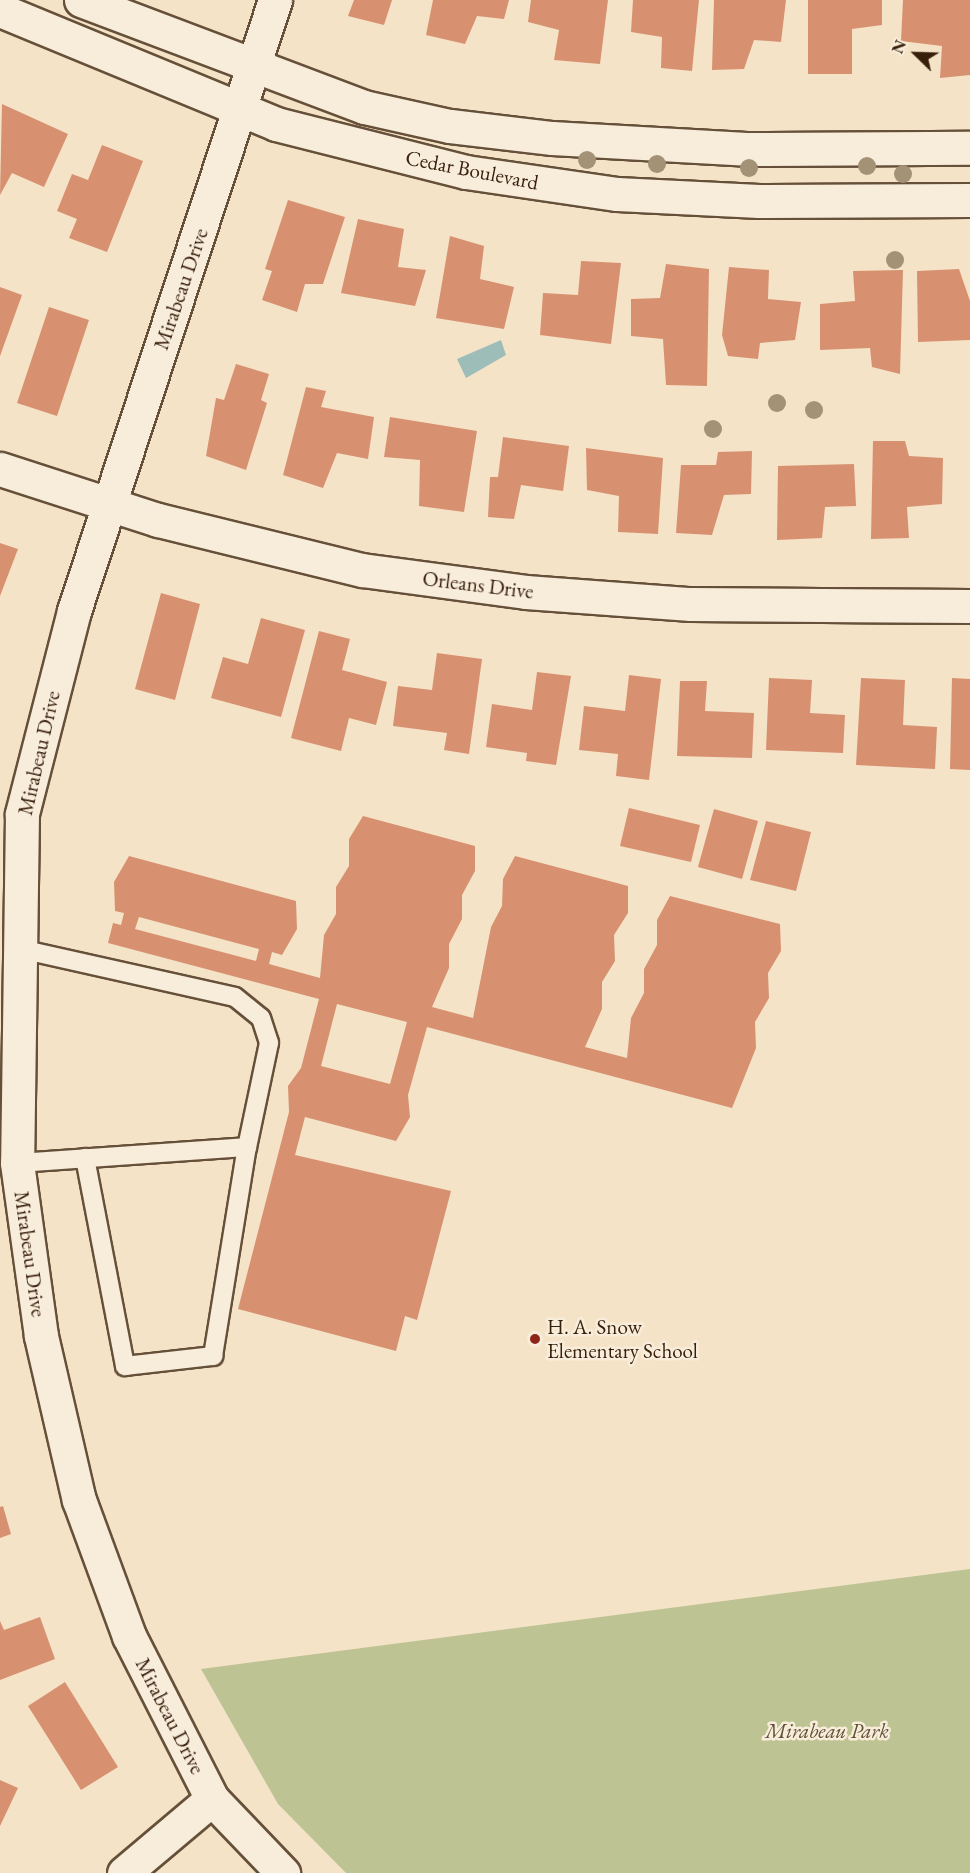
<!DOCTYPE html>
<style>
body{margin:0}
#map{position:relative;width:970px;height:1873px;overflow:hidden;background:#f5e3c7;font-family:"EB Garamond",serif}
div>[style]{position:absolute}
.green>*{inset:0;background:#bec394}
.water>*{inset:0;background:#9dbdb9}
.building>*{inset:0;background:#d79171}
.roads{filter:drop-shadow(2px 0 #665039) drop-shadow(-2px 0 #665039) drop-shadow(0 2px #665039) drop-shadow(0 -2px #665039)}
.service>*{height:18px;margin:-9px;padding:0 9px;transform-origin:9px;border-radius:9px;background:#f8eddb}
.minor>*{height:33px;margin:-16.5px;padding:0 16.5px;transform-origin:16.5px;border-radius:16.5px;background:#f8eddb}
.tertiary>*{height:33px;margin:-16.5px;padding:0 16.5px;transform-origin:16.5px;border-radius:16.5px;background:#f8eddb}
.trees>*{width:18px;height:18px;margin:-9px;border-radius:50%;background:#a39276}
.dots>*{width:16px;height:16px;translate:-50% -50%;box-sizing:border-box;border:3px solid #f8eddb;border-radius:50%}
span{translate:-50% -50%;white-space:nowrap;text-align:center;line-height:1.15;-webkit-text-stroke:5px #f8eddb;paint-order:stroke}
.street-label{font-size:21px;color:#371f0a}
.poi-label{font-size:21px;color:#371f0a}
.left{translate:0 -50%;text-align:left}
.park-label{font-size:21px;color:#605033;font-style:italic}
.north{position:absolute;left:886px;top:24px;width:60px;height:60px;-webkit-text-stroke:4px #f8eddb;paint-order:stroke;rotate:293deg;font-size:16px;font-weight:700;line-height:24px;text-align:center;color:#371f0a}
.north::after{content:'';display:block;margin:auto;width:21px;height:27px;background:#371f0a;clip-path:polygon(50% 0,100% 100%,50% 72%,0 100%)}
</style>
<div id="map">
<div class="green">
<div style="clip-path:polygon(970px 1569px,970px 1873px,346px 1873px,278px 1804px,201px 1669px)"></div>
</div>
<div class="water">
<div style="clip-path:polygon(501px 340px,506px 355px,466px 378px,457px 359px)"></div>
</div>
<div class="building">
<div style="clip-path:polygon(354px 0,392px 0,384px 25px,348px 16px)"></div>
<div style="clip-path:polygon(433px 0,509px 0,504px 19px,477px 16px,465px 44px,426px 35px)"></div>
<div style="clip-path:polygon(531px 0,608px 0,600px 64px,554px 60px,559px 30px,528px 22px)"></div>
<div style="clip-path:polygon(633px 0,699px 0,692px 71px,661px 68px,662px 37px,631px 32px)"></div>
<div style="clip-path:polygon(714px 0,786px 0,781px 42px,754px 40px,744px 69px,712px 70px)"></div>
<div style="clip-path:polygon(808px 0,882px 0,882px 25px,852px 29px,852px 74px,808px 74px)"></div>
<div style="clip-path:polygon(903px 0,970px 0,970px 75px,940px 78px,942px 46px,901px 41px)"></div>
<div style="clip-path:polygon(2px 104px,68px 134px,44px 187px,12px 173px,0 195px)"></div>
<div style="clip-path:polygon(102px 145px,143px 161px,107px 252px,69px 238px,77px 219px,57px 211px,72px 174px,88px 180px)"></div>
<div style="clip-path:polygon(288px 200px,345px 217px,323px 284px,305px 284px,297px 312px,262px 300px,272px 271px,265px 269px)"></div>
<div style="clip-path:polygon(358px 219px,404px 229px,398px 267px,426px 270px,415px 306px,341px 293px)"></div>
<div style="clip-path:polygon(450px 236px,484px 246px,480px 279px,514px 287px,504px 329px,436px 318px)"></div>
<div style="clip-path:polygon(581px 261px,621px 263px,611px 344px,540px 335px,543px 293px,578px 295px)"></div>
<div style="clip-path:polygon(666px 264px,709px 269px,707px 386px,666px 385px,663px 339px,631px 336px,631px 299px,660px 298px)"></div>
<div style="clip-path:polygon(729px 267px,769px 270px,768px 299px,801px 302px,795px 340px,760px 343px,758px 359px,728px 356px,722px 335px)"></div>
<div style="clip-path:polygon(959px 269px,970px 301px,970px 340px,918px 342px,917px 271px)"></div>
<div style="clip-path:polygon(903px 270px,900px 374px,872px 367px,870px 348px,820px 350px,820px 304px,855px 301px,853px 271px)"></div>
<div style="clip-path:polygon(0 287px,22px 295px,0 356px)"></div>
<div style="clip-path:polygon(49px 307px,89px 320px,57px 416px,17px 403px)"></div>
<div style="clip-path:polygon(236px 364px,269px 374px,261px 400px,267px 403px,246px 470px,206px 456px,216px 398px,224px 400px)"></div>
<div style="clip-path:polygon(306px 387px,326px 391px,321px 407px,374px 417px,368px 459px,337px 453px,323px 488px,283px 475px)"></div>
<div style="clip-path:polygon(390px 417px,477px 431px,464px 512px,419px 506px,420px 460px,384px 457px)"></div>
<div style="clip-path:polygon(503px 437px,569px 446px,563px 491px,521px 485px,514px 519px,488px 517px,490px 477px,498px 477px)"></div>
<div style="clip-path:polygon(873px 441px,905px 441px,909px 456px,943px 458px,942px 504px,907px 507px,909px 538px,871px 539px)"></div>
<div style="clip-path:polygon(586px 448px,663px 458px,658px 534px,618px 532px,619px 496px,587px 490px)"></div>
<div style="clip-path:polygon(752px 451px,751px 494px,724px 495px,712px 535px,676px 533px,681px 465px,716px 465px,718px 452px)"></div>
<div style="clip-path:polygon(854px 464px,856px 506px,825px 507px,822px 538px,777px 540px,778px 466px)"></div>
<div style="clip-path:polygon(0 543px,18px 549px,0 596px)"></div>
<div style="clip-path:polygon(161px 593px,200px 604px,175px 700px,135px 689px)"></div>
<div style="clip-path:polygon(261px 618px,305px 630px,281px 717px,211px 698px,223px 657px,248px 664px)"></div>
<div style="clip-path:polygon(319px 631px,350px 639px,342px 670px,387px 682px,376px 725px,349px 718px,341px 751px,291px 738px)"></div>
<div style="clip-path:polygon(437px 653px,482px 659px,469px 754px,444px 750px,447px 733px,393px 726px,398px 686px,432px 690px)"></div>
<div style="clip-path:polygon(537px 672px,571px 676px,556px 765px,526px 761px,527px 753px,486px 747px,492px 704px,532px 710px)"></div>
<div style="clip-path:polygon(629px 675px,661px 679px,649px 780px,616px 776px,618px 754px,579px 750px,584px 706px,625px 711px)"></div>
<div style="clip-path:polygon(769px 678px,812px 680px,810px 713px,845px 715px,843px 753px,766px 750px)"></div>
<div style="clip-path:polygon(861px 678px,905px 680px,903px 725px,937px 727px,935px 769px,856px 765px)"></div>
<div style="clip-path:polygon(952px 678px,970px 679px,970px 770px,950px 769px)"></div>
<div style="clip-path:polygon(680px 681px,707px 681px,705px 711px,754px 713px,752px 758px,677px 756px)"></div>
<div style="clip-path:polygon(629px 808px,700px 825px,691px 862px,620px 846px)"></div>
<div style="clip-path:polygon(714px 809px,758px 821px,742px 879px,698px 867px)"></div>
<div style="clip-path:polygon(evenodd,363px 816px,475px 846px,475px 871px,462px 895px,462px 919px,449px 944px,449px 968px,432px 1007px,473px 1018px,491px 927px,502px 906px,503px 879px,515px 856px,628px 886px,628px 913px,614px 935px,615px 961px,602px 982px,602px 1009px,585px 1047px,627px 1058px,631px 1018px,644px 993px,644px 969px,657px 945px,657px 920px,670px 896px,780px 924px,781px 951px,768px 973px,769px 998px,755px 1022px,756px 1048px,732px 1108px,427px 1027px,408px 1095px,410px 1117px,396px 1141px,305px 1117px,295px 1155px,451px 1191px,417px 1320px,405px 1316px,396px 1351px,238px 1309px,289px 1112px,288px 1086px,301px 1068px,319px 999px,108px 943px,113px 923px,121px 925px,124px 913px,115px 911px,114px 882px,129px 856px,296px 901px,297px 929px,282px 955px,272px 952px,269px 964px,320px 978px,324px 935px,336px 914px,336px 887px,349px 866px,349px 839px,363px 816px,139px 917px,259px 949px,256px 961px,135px 929px,139px 917px,363px 816px,337px 1004px,407px 1022px,390px 1084px,321px 1066px,337px 1004px)"></div>
<div style="clip-path:polygon(766px 821px,811px 832px,796px 891px,750px 880px)"></div>
<div style="clip-path:polygon(3px 1506px,11px 1534px,0 1538px,0 1507px)"></div>
<div style="clip-path:polygon(40px 1617px,55px 1659px,0 1680px,0 1621px,4px 1630px)"></div>
<div style="clip-path:polygon(65px 1682px,118px 1767px,81px 1790px,28px 1706px)"></div>
<div style="clip-path:polygon(0 1780px,18px 1788px,0 1826px)"></div>
</div>
<div class="roads">
<div class="service">
<div style="left:16px;top:948px;width:224px;rotate:12.6deg"></div>
<div style="left:235px;top:997px;width:33px;rotate:39deg"></div>
<div style="left:261px;top:1018px;width:26px;rotate:72deg"></div>
<div style="left:269px;top:1043px;width:106px;rotate:101.9deg"></div>
<div style="left:247px;top:1147px;width:231px;rotate:176deg"></div>
<div style="left:85px;top:1158px;width:212px;rotate:79.1deg"></div>
<div style="left:125px;top:1366px;width:89px;rotate:-6.5deg"></div>
<div style="left:213px;top:1356px;width:212px;rotate:-80.8deg"></div>
</div>
<div class="minor">
<div style="left:275px;top:0;width:643px;rotate:108.21deg"></div>
<div style="left:74px;top:611px;width:210px;rotate:104.4deg"></div>
<div style="left:22px;top:814px;width:349px;rotate:90.8deg"></div>
<div style="left:17px;top:1163px;width:175px;rotate:82.1deg"></div>
<div style="left:41px;top:1336px;width:168px;rotate:77deg"></div>
<div style="left:79px;top:1500px;width:145px;rotate:69.8deg"></div>
<div style="left:129px;top:1636px;width:183px;rotate:63deg"></div>
<div style="left:212px;top:1799px;width:103px;rotate:46.2deg"></div>
<div style="left:0;top:469px;width:166px;rotate:17.9deg"></div>
<div style="left:158px;top:520px;width:210px;rotate:13.8deg"></div>
<div style="left:362px;top:570px;width:165px;rotate:7.6deg"></div>
<div style="left:526px;top:592px;width:165px;rotate:4.2deg"></div>
<div style="left:691px;top:604px;width:279px;rotate:0.4deg"></div>
<div style="left:124px;top:1873px;width:115px;rotate:-40.1deg"></div>
</div>
<div class="tertiary">
<div style="left:81px;top:0;width:303px;rotate:20.7deg"></div>
<div style="left:364px;top:107px;width:88px;rotate:12.5deg"></div>
<div style="left:450px;top:126px;width:103px;rotate:6.7deg"></div>
<div style="left:552px;top:138px;width:199px;rotate:3.2deg"></div>
<div style="left:751px;top:149px;width:219px;rotate:-0.3deg"></div>
<div style="left:0;top:10px;width:299px;rotate:22.4deg"></div>
<div style="left:276px;top:124px;width:196px;rotate:14.2deg"></div>
<div style="left:466px;top:172px;width:153px;rotate:8.3deg"></div>
<div style="left:617px;top:194px;width:142px;rotate:2.8deg"></div>
<div style="left:759px;top:201px;width:211px;rotate:-0.3deg"></div>
</div>
</div>
<div class="trees">
<div style="left:587px;top:160px"></div>
<div style="left:657px;top:164px"></div>
<div style="left:867px;top:166px"></div>
<div style="left:749px;top:168px"></div>
<div style="left:903px;top:174px"></div>
<div style="left:895px;top:260px"></div>
<div style="left:777px;top:403px"></div>
<div style="left:814px;top:410px"></div>
<div style="left:713px;top:429px"></div>
</div>
<div class="dots">
<div style="left:535px;top:1339px;background:#8f2418"></div>
</div>
<div class="street-label">
<span style="left:472px;top:170px;rotate:11deg">Cedar Boulevard</span>
<span style="left:181px;top:289px;rotate:-71deg">Mirabeau Drive</span>
<span style="left:478px;top:585px;rotate:7deg">Orleans Drive</span>
<span style="left:39px;top:753px;rotate:-77deg">Mirabeau Drive</span>
<span style="left:30px;top:1254px;rotate:82deg">Mirabeau Drive</span>
<span style="left:170px;top:1716px;rotate:63deg">Mirabeau Drive</span>
</div>
<div class="poi-label">
<span class="left" style="left:547px;top:1339px">H. A. Snow<br>Elementary School</span>
</div>
<div class="park-label">
<span style="left:827px;top:1731px">Mirabeau Park</span>
</div>
<div class="north">N</div>
</div>
